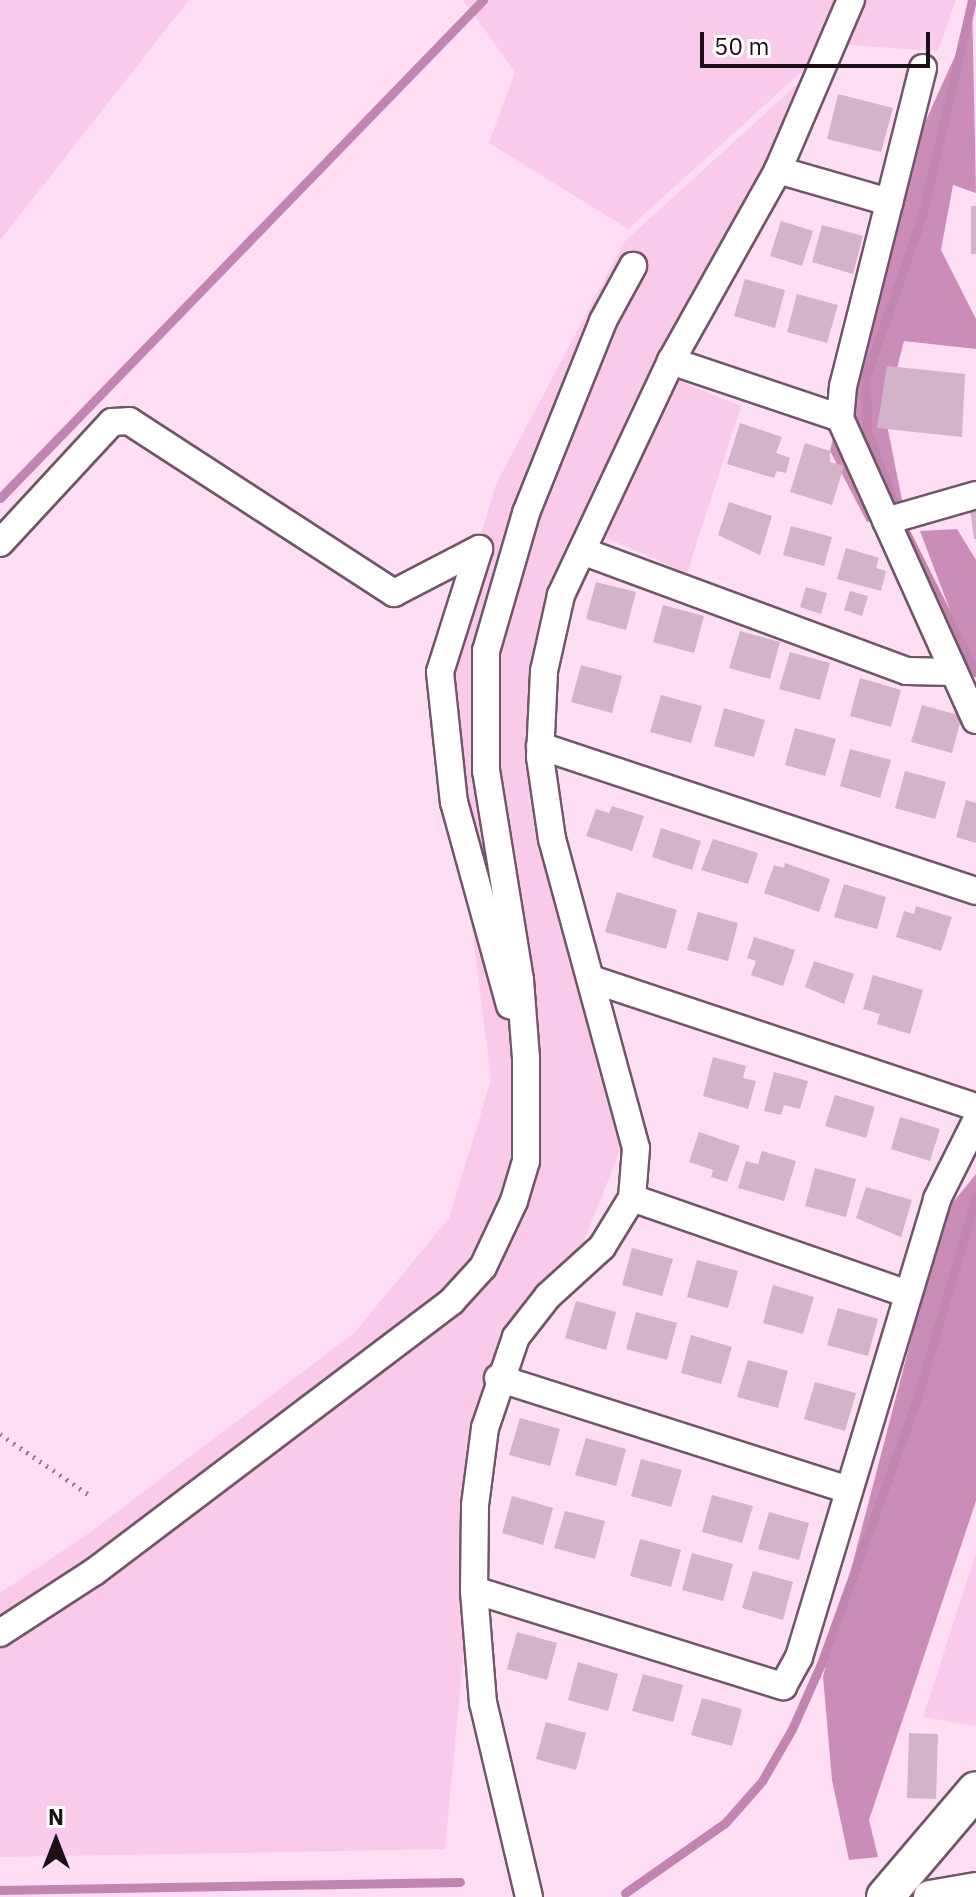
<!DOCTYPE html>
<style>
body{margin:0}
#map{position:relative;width:976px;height:1897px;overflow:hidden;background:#fedef3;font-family:"IBM Plex Sans",sans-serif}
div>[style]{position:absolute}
.green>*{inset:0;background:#facaeb}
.forest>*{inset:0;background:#cb8db8}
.stream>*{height:9px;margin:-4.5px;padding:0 4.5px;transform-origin:4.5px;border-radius:4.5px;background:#c285b0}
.building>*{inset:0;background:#d2b3c7}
.path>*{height:5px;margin-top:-2.5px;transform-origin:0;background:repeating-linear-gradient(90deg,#937d8c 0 2px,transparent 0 8px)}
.roads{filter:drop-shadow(2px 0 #715669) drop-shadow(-2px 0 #715669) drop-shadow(0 2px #715669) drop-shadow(0 -2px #715669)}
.minor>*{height:26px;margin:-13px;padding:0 13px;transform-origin:13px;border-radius:13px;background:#fff}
.tertiary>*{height:32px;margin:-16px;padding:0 16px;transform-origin:16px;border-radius:16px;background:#fff}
.secondary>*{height:36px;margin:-18px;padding:0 18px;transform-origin:18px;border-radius:18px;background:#fff}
span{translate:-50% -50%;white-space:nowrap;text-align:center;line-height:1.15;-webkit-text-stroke:8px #fff;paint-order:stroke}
.north{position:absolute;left:16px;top:1801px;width:80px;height:80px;-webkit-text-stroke:6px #fff;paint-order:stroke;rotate:0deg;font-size:22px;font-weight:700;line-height:32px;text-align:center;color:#1b1018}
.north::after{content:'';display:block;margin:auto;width:28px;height:36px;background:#1b1018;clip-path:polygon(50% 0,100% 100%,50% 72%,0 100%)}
.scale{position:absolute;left:700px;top:32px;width:230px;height:36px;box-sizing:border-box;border:4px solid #1b1018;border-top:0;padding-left:10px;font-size:24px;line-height:28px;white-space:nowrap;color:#1b1018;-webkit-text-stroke:6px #fff;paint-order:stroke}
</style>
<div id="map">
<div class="green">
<div style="clip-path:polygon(0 0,189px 0,0 240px)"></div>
<div style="clip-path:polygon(463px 0,956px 0,938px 51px,832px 44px,628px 229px,489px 143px,515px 72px)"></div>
<div style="clip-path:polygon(825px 59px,606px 499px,547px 660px,552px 839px,630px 1126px,570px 1275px,516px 1337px,485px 1428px,445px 1849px,0 1857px,0 1593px,88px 1534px,355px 1332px,449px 1218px,491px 1080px,440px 672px,496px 484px,625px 241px)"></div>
<div style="clip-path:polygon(677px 380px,741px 406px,687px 573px,606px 538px)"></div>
<div style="clip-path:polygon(976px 1553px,976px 1726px,923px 1717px)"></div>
</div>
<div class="forest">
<div style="clip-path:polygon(972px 0,976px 193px,953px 185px,941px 250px,976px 319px,976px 349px,904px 341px,885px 415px,905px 515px,867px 522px,830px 451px,889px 202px,964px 36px)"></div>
<div style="clip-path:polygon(957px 529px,976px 560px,976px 665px,965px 650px,920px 531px)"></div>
<div style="clip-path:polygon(976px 1174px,976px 1501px,869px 1820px,878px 1857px,849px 1860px,832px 1780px,823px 1677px,944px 1213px)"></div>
</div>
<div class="stream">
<div style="left:972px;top:0;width:222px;rotate:103deg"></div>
<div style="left:922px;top:216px;width:170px;rotate:109.2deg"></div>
<div style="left:866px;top:377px;width:54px;rotate:88.9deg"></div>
<div style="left:867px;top:431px;width:100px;rotate:69.6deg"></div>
<div style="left:902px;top:525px;width:165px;rotate:63.4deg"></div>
<div style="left:0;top:498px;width:694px;rotate:-45.88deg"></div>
<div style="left:0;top:1890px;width:460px;rotate:-1deg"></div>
<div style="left:625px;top:1893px;width:122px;rotate:-35deg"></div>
<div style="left:725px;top:1823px;width:56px;rotate:-48.6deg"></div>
<div style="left:762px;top:1781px;width:60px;rotate:-60deg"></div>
<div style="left:792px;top:1729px;width:71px;rotate:-66deg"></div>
<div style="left:821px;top:1664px;width:279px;rotate:-70.1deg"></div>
<div style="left:916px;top:1402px;width:214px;rotate:-73.7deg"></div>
</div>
<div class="building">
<div style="clip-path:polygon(838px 94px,893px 108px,881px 152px,827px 139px)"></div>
<div style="clip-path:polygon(971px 206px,976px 206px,976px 254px,971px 254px)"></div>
<div style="clip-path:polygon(781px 221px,813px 231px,802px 266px,770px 256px)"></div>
<div style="clip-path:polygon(822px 225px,863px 236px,853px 274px,812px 262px)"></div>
<div style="clip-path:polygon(745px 279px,785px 290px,775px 328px,734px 316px)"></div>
<div style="clip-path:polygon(797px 294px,838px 305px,827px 343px,787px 332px)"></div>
<div style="clip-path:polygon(887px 366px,965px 374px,962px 437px,877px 428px)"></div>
<div style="clip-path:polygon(740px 423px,782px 437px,776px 453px,790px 458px,786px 473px,777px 471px,774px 478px,727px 464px)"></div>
<div style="clip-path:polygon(805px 443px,830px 451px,830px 462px,844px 466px,832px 505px,790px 492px)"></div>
<div style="clip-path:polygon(729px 502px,772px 516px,760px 555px,718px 535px)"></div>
<div style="clip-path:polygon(976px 509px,976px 539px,974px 539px,970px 510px)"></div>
<div style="clip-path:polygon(791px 526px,832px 537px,824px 566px,783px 555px)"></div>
<div style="clip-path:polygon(846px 548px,879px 558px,876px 568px,886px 571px,881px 591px,837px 579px)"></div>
<div style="clip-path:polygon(596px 582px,636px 592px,626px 630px,586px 619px)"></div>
<div style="clip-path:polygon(806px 587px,827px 593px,821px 614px,800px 607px)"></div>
<div style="clip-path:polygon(850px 591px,868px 596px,862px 616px,844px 610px)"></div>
<div style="clip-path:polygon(663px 605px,704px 616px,694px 653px,653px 642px)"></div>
<div style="clip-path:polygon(740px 631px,780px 642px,770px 679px,729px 668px)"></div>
<div style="clip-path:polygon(790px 652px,830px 663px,820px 700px,779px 689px)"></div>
<div style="clip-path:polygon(581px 665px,622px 676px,612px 713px,571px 702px)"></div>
<div style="clip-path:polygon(860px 678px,901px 690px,891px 727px,850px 716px)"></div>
<div style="clip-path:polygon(661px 695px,702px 706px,691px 743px,650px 732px)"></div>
<div style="clip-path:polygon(922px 705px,962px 716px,952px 753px,911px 742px)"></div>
<div style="clip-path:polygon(724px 708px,765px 720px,754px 757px,714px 746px)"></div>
<div style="clip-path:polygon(795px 728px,836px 739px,825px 776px,785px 765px)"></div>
<div style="clip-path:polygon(850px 749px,891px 760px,880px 798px,840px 786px)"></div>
<div style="clip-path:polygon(905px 771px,946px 782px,935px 819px,895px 808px)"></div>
<div style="clip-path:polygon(966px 800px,976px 803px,976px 843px,956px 837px)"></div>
<div style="clip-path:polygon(612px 806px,644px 816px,632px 851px,586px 836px,596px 809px,609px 813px)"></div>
<div style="clip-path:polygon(661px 828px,701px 841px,692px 870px,652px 857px)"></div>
<div style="clip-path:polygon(713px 839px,758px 853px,748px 884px,701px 870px)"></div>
<div style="clip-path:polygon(785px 863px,830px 879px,819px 912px,764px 893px,774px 865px,784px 868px)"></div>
<div style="clip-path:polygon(844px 884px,886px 897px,877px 929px,834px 917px)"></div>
<div style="clip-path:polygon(617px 892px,677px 910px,666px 949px,605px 932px)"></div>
<div style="clip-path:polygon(916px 906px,952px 917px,941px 951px,896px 937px,904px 911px,914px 914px)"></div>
<div style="clip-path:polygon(698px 912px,738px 923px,728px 961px,687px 950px)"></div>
<div style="clip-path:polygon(754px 937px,795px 950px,783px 986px,751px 975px,756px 961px,747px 958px)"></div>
<div style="clip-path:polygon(814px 961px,854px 974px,844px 1004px,805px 987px)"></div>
<div style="clip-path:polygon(873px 975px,923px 990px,910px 1034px,877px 1024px,880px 1014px,863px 1009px)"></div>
<div style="clip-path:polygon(713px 1057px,746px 1066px,743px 1078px,756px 1081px,748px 1109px,703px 1096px)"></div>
<div style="clip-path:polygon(774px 1072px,808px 1081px,800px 1109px,784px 1105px,781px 1115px,764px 1111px)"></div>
<div style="clip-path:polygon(835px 1095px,875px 1107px,866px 1138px,825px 1126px)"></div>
<div style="clip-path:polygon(900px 1117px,940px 1129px,930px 1161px,891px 1149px)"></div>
<div style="clip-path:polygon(699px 1132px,740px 1146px,727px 1182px,711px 1177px,713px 1170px,689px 1162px)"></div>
<div style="clip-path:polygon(762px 1151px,796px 1161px,784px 1201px,738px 1188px,746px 1161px,758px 1164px)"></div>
<div style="clip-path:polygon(815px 1168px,856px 1179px,846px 1217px,805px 1206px)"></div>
<div style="clip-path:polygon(866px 1187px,912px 1200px,901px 1237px,856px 1218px)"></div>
<div style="clip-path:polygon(632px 1248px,673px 1259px,662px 1296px,622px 1285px)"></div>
<div style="clip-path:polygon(697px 1260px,738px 1271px,728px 1308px,687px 1297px)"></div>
<div style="clip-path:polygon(773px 1285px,814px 1297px,803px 1334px,763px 1323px)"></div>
<div style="clip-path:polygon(576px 1301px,616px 1312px,606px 1350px,565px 1338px)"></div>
<div style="clip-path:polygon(838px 1308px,878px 1319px,868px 1356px,827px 1345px)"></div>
<div style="clip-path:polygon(636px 1312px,677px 1323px,667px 1360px,626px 1349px)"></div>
<div style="clip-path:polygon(691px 1335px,732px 1347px,721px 1384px,681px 1373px)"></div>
<div style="clip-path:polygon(748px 1360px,788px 1371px,778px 1408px,737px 1397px)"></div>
<div style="clip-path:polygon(815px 1382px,856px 1393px,845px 1431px,804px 1419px)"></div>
<div style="clip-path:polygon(520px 1418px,560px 1429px,550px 1466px,509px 1455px)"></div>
<div style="clip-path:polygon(586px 1438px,626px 1449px,616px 1486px,575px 1475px)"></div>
<div style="clip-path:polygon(641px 1459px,682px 1470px,671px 1507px,631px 1496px)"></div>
<div style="clip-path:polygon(712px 1495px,753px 1506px,742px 1543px,702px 1532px)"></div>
<div style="clip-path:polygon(512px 1496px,553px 1508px,543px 1545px,502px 1533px)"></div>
<div style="clip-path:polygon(565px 1511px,605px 1521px,595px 1559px,554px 1548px)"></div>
<div style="clip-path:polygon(769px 1512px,809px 1523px,799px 1560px,758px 1549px)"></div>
<div style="clip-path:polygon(640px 1539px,681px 1550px,671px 1587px,630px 1576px)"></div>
<div style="clip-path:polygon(692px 1553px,733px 1564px,723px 1601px,682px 1590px)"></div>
<div style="clip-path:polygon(753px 1571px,793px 1582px,783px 1620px,742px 1608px)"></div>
<div style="clip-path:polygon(517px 1632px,557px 1643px,547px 1680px,507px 1669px)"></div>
<div style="clip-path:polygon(578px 1662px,618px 1674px,608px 1711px,568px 1700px)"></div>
<div style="clip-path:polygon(643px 1674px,683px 1685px,673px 1722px,632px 1711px)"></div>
<div style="clip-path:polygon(702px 1698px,742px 1709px,732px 1746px,691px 1735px)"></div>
<div style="clip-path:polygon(546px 1722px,586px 1733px,576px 1770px,536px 1759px)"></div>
<div style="clip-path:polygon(909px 1733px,938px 1734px,936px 1799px,907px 1798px)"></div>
</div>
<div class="path">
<div style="left:0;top:1434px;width:110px;rotate:34.3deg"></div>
</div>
<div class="roads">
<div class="minor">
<div style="left:923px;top:68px;width:328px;rotate:104.1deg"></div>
<div style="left:843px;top:386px;width:32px;rotate:95deg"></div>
<div style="left:840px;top:418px;width:331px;rotate:65.8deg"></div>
<div style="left:778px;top:170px;width:116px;rotate:16.1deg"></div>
<div style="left:671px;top:361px;width:178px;rotate:18.6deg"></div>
<div style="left:886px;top:521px;width:94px;rotate:-16.1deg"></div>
<div style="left:0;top:543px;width:165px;rotate:-47.2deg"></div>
<div style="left:112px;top:422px;width:17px;rotate:-3deg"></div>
<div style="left:129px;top:421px;width:316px;rotate:33deg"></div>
<div style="left:394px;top:593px;width:96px;rotate:-27.4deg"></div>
<div style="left:479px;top:549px;width:129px;rotate:107.6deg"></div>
<div style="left:440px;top:672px;width:131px;rotate:83.9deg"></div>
<div style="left:454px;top:802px;width:211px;rotate:74.6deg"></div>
<div style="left:582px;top:551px;width:346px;rotate:20.3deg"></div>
<div style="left:907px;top:671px;width:47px;rotate:1.2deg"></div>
<div style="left:540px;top:746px;width:459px;rotate:18.4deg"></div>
<div style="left:591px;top:979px;width:406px;rotate:18.4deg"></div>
<div style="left:632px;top:1198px;width:292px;rotate:19.2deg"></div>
<div style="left:498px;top:1378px;width:368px;rotate:17.7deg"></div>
<div style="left:474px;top:1590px;width:324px;rotate:17.3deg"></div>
<div style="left:783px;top:1686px;width:33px;rotate:-61deg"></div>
<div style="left:799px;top:1657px;width:478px;rotate:-73.2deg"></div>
<div style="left:937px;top:1199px;width:87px;rotate:-63.4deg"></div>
<div style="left:0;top:1633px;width:112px;rotate:-33deg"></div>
<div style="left:94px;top:1572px;width:448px;rotate:-37.1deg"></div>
<div style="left:451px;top:1302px;width:47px;rotate:-47.6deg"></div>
<div style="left:483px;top:1267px;width:73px;rotate:-64.8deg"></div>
<div style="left:514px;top:1201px;width:42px;rotate:-73.3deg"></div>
<div style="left:526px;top:1161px;width:103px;rotate:-90deg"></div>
<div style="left:526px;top:1058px;width:78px;rotate:-94.4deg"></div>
<div style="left:520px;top:980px;width:212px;rotate:-99.2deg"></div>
<div style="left:486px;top:771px;width:120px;rotate:-90deg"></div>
<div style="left:486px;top:651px;width:144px;rotate:-73.8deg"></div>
<div style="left:526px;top:513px;width:207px;rotate:-68.1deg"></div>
<div style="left:603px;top:321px;width:63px;rotate:-61.4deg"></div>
<div style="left:529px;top:1897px;width:199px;rotate:-103.3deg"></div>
<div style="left:483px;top:1703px;width:113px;rotate:-94.6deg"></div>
<div style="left:474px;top:1590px;width:85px;rotate:-89.3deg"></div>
<div style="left:475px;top:1505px;width:78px;rotate:-82.6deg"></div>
<div style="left:485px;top:1428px;width:96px;rotate:-71.2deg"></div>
<div style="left:516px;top:1337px;width:52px;rotate:-52deg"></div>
<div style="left:548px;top:1296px;width:73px;rotate:-42.2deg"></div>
<div style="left:602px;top:1247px;width:57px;rotate:-58.5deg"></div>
<div style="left:632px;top:1198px;width:50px;rotate:-85.4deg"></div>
<div style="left:636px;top:1148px;width:320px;rotate:-105.2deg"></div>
<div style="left:552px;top:839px;width:83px;rotate:-98.3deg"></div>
<div style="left:540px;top:757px;width:86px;rotate:-87.3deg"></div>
<div style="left:544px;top:671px;width:78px;rotate:-77.4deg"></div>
<div style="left:561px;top:595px;width:259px;rotate:-64.8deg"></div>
<div style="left:671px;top:361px;width:219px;rotate:-60.7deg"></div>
<div style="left:778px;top:170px;width:185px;rotate:-66.8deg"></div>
</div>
<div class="tertiary">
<div style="left:930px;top:1897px;width:47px;rotate:-9.9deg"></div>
</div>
<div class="secondary">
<div style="left:885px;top:1897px;width:140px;rotate:-49.6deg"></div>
</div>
</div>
<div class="north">N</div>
<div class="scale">50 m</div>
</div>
